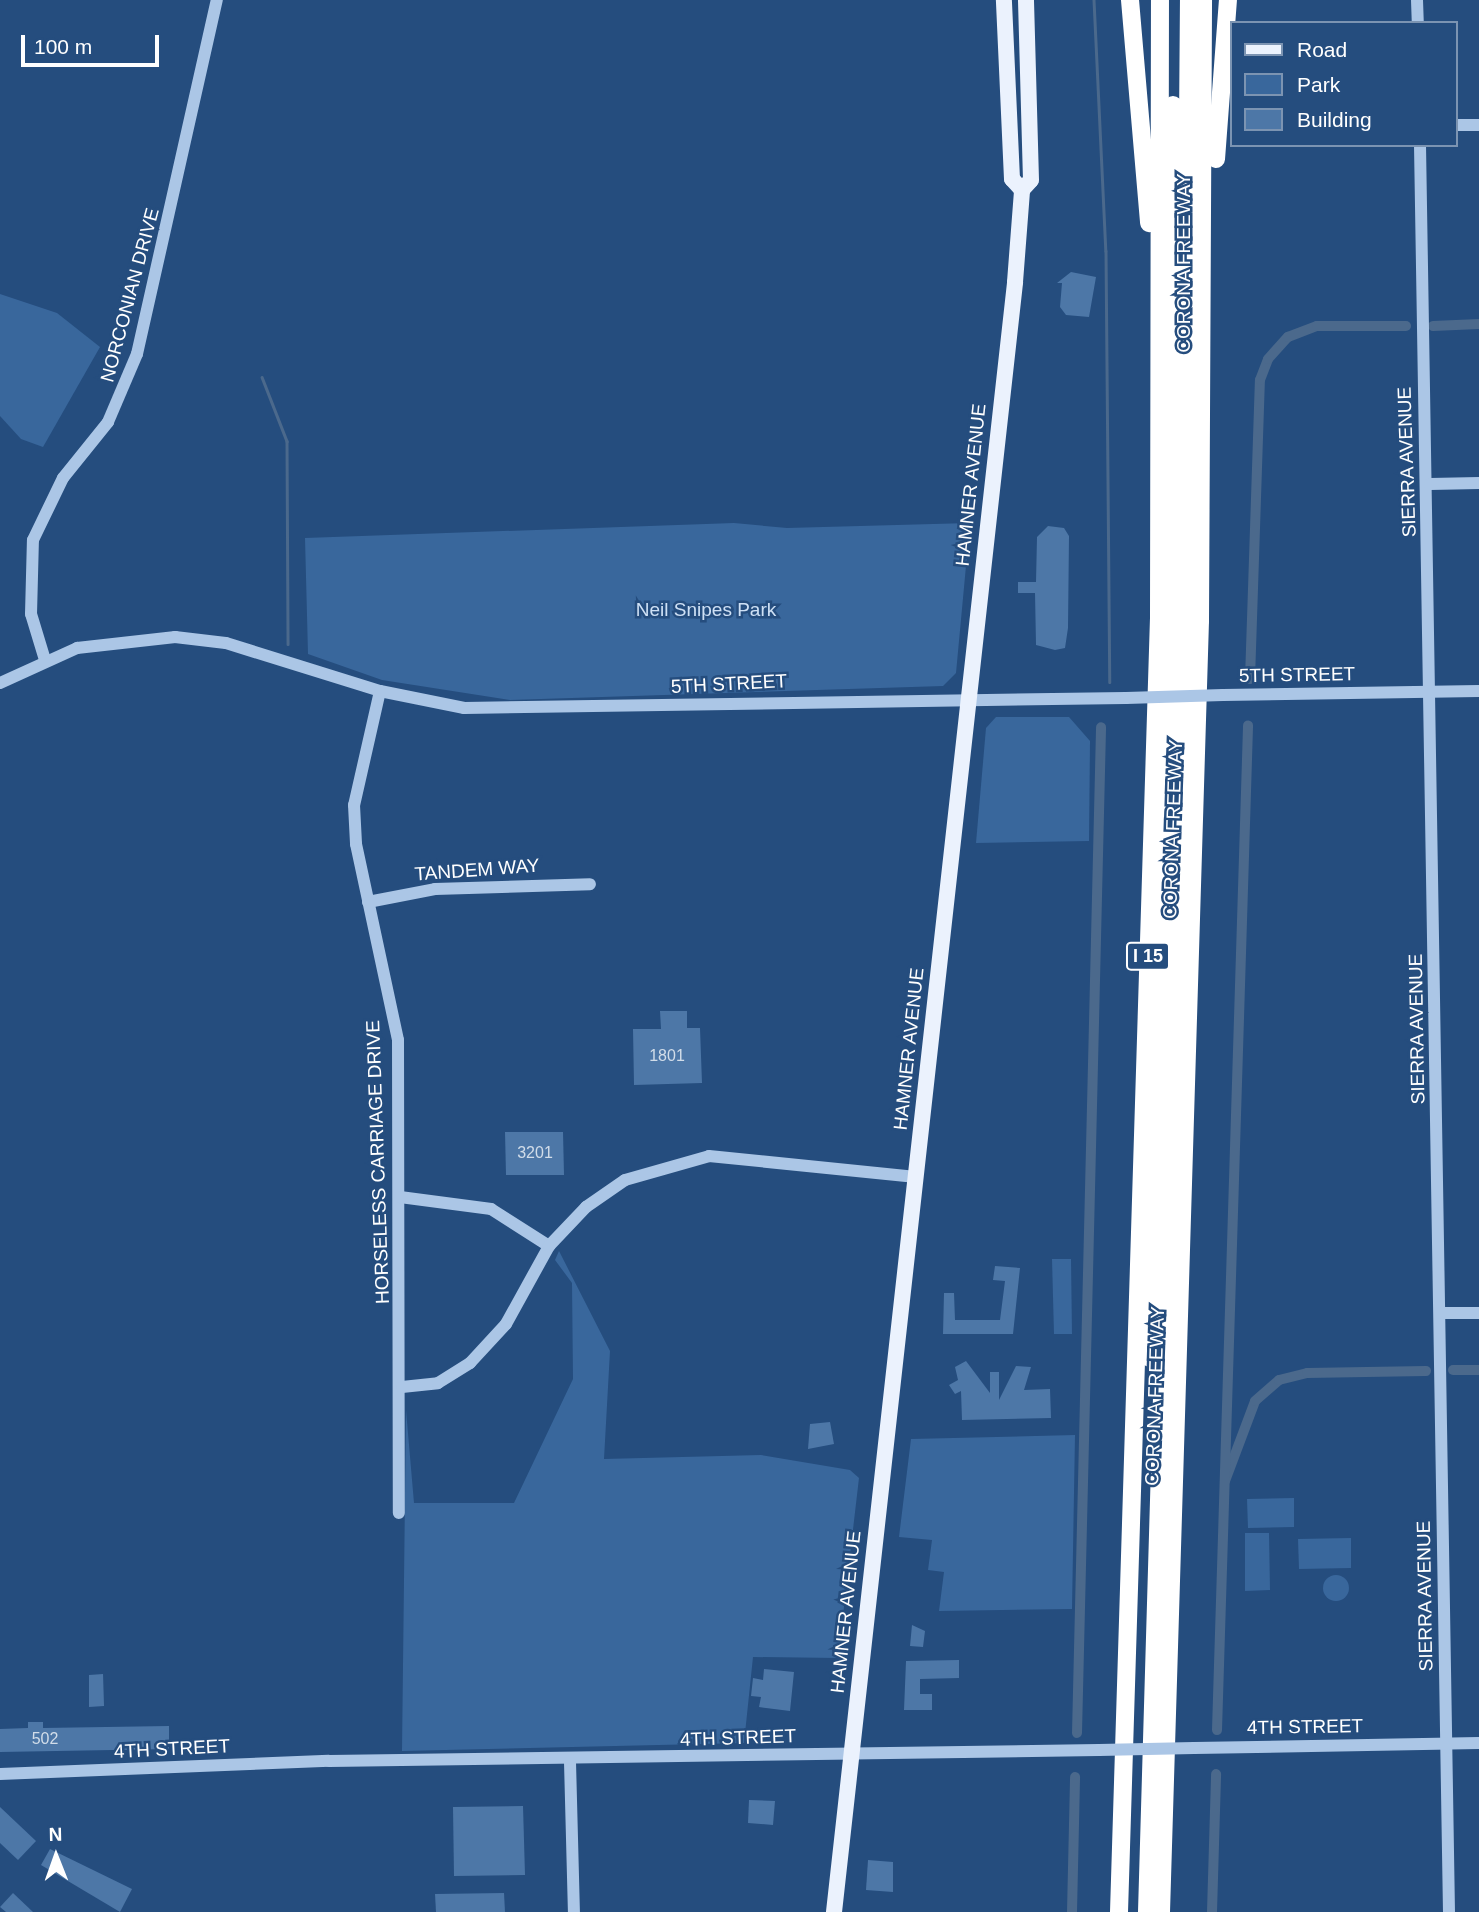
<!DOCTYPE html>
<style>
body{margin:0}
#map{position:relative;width:1479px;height:1912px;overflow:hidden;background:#254d7e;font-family:Helvetica,sans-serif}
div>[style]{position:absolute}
.green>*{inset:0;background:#39679c}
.round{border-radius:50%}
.stream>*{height:2.5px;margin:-1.25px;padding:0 1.25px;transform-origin:1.25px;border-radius:1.25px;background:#4b698c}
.canal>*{height:10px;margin:-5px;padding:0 5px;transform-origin:5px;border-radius:5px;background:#4b698c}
.building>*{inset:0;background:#4d77a7}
.minor>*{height:12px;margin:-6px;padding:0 6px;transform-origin:6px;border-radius:6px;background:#abc6e6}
.major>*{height:16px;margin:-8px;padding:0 8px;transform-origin:8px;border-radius:8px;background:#ebf2fd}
.highway>*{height:18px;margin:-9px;padding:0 9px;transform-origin:9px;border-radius:9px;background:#fff}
.minor-bridge>*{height:12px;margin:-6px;padding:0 6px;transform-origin:6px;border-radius:6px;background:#abc6e6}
span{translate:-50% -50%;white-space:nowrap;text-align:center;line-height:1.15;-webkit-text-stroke:5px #254d7e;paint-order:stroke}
.number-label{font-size:16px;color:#d2dde9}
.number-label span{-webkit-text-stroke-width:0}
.shield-label span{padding:2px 5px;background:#254d7e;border:2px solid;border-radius:5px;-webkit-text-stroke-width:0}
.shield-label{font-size:18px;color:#fff;font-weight:700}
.street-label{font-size:19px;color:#fff}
.park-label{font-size:19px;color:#cee0f5}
.legend{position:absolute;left:1230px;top:21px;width:228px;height:126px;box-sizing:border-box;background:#254d7e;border:2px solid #7c94b2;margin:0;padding:9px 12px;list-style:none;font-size:21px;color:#fff}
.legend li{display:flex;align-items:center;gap:14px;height:35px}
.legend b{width:35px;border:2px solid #7c94b2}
.north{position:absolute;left:21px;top:1821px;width:70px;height:70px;-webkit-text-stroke:5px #254d7e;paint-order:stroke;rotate:359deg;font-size:19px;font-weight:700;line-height:28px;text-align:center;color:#fff}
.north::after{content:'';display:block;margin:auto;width:24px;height:32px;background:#fff;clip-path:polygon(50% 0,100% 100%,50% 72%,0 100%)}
.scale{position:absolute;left:21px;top:35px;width:138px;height:32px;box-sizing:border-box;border:4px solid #fff;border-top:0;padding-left:9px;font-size:21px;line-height:24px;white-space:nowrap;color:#fff;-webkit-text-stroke:5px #254d7e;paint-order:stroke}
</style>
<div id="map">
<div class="green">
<div style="clip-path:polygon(0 294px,57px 313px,100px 347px,43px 447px,21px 439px,0 416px)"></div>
<div style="clip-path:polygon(734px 523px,787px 528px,970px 523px,956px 673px,943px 686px,510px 700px,382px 680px,308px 654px,305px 538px)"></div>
<div style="clip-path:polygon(996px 717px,1069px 717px,1090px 741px,1089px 841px,976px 843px,986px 728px)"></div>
<div style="clip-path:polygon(559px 1251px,610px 1351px,604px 1459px,761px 1455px,850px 1470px,859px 1478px,838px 1658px,753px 1657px,744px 1743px,402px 1751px,406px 1410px,414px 1503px,514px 1503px,573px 1379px,572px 1283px,555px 1260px)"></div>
<div style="clip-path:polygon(1052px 1259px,1071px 1259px,1072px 1334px,1054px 1334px)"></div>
<div style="clip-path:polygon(1075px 1435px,1072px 1609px,939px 1611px,944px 1572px,928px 1570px,932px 1540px,899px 1537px,911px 1439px)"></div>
<div style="clip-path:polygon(1294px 1498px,1294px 1527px,1248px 1528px,1247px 1499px)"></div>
<div style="clip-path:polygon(1245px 1533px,1269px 1533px,1270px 1590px,1245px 1591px)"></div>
<div style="clip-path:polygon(1351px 1538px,1351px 1568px,1299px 1569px,1298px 1539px)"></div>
<div class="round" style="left:1323px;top:1575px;width:26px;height:26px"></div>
</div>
<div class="stream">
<div style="left:1094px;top:0;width:251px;rotate:87.3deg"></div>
<div style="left:1106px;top:251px;width:431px;rotate:89.5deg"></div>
<div style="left:262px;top:377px;width:69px;rotate:68.7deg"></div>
<div style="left:287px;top:441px;width:203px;rotate:89.7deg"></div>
</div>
<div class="canal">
<div style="left:1433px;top:326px;width:46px;rotate:-2.5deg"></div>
<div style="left:1250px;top:679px;width:299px;rotate:-88.1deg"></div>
<div style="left:1260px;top:380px;width:22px;rotate:-69deg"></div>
<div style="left:1268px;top:359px;width:30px;rotate:-48deg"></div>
<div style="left:1288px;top:337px;width:31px;rotate:-21deg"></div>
<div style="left:1317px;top:326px;width:89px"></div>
<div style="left:1453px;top:1370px;width:26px"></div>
<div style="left:1225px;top:1481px;width:85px;rotate:-69.4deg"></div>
<div style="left:1255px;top:1401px;width:32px;rotate:-41deg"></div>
<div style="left:1279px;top:1380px;width:29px;rotate:-14deg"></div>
<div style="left:1307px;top:1373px;width:119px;rotate:-1deg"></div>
<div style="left:1217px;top:1730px;width:1005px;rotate:-88.23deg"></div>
<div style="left:1077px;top:1733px;width:1006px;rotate:-88.63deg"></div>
<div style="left:1072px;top:1912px;width:135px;rotate:-88.7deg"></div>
<div style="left:1212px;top:1912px;width:138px;rotate:-88.3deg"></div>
</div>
<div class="building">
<div style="clip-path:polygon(1071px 272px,1096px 277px,1089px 317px,1066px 315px,1060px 307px,1062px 283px,1057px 283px)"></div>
<div style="clip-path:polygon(1048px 526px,1064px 528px,1069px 536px,1068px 628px,1065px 648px,1055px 650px,1036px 645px,1035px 593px,1018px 593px,1018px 582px,1036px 582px,1037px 537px)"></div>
<div style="clip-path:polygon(660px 1011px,687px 1011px,687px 1028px,700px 1028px,702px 1083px,634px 1085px,633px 1029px,661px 1029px)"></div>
<div style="clip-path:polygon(505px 1132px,563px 1132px,564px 1175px,506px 1175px)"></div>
<div style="clip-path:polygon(995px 1266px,1020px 1268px,1013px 1334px,943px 1334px,944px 1293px,954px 1293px,955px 1320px,1000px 1320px,1005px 1281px,993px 1280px)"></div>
<div style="clip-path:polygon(966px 1361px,990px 1393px,990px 1372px,999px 1372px,999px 1400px,1016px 1366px,1031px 1367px,1024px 1390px,1050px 1389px,1051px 1418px,962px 1420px,961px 1391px,955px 1394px,949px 1385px,958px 1380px,955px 1367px)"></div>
<div style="clip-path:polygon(830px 1422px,834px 1444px,808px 1449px,810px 1424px)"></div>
<div style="clip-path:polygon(912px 1625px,925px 1631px,923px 1647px,910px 1646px)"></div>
<div style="clip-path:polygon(959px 1660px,959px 1678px,920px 1679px,920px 1694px,932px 1694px,932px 1710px,904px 1710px,906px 1661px)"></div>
<div style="clip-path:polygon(764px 1669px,794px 1672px,790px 1711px,759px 1707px,761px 1697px,751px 1696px,753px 1678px,763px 1680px)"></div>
<div style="clip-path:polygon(103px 1674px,104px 1706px,89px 1707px,89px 1675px)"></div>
<div style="clip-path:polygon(28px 1722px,43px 1722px,43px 1728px,169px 1726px,169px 1749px,0 1752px,0 1729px,28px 1728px)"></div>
<div style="clip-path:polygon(749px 1800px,775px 1801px,773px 1825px,748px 1823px)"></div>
<div style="clip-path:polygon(523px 1806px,525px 1875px,454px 1876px,453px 1807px)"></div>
<div style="clip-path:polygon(0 1807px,36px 1841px,18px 1860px,0 1843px)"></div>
<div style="clip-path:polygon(50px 1849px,132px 1889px,120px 1912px,41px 1865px)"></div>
<div style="clip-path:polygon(868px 1860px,893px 1862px,893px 1892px,866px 1890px)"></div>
<div style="clip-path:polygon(13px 1893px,33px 1912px,6px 1912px,0 1907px)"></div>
<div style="clip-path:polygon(504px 1893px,505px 1912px,436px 1912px,435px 1894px)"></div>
</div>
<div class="minor">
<div style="left:1417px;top:0;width:23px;rotate:88deg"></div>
<div style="left:1456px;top:125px;width:23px"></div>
<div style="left:1420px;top:145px;width:1767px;rotate:89.06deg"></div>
<div style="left:1430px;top:484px;width:49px;rotate:-1.2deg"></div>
<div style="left:45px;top:660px;width:48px;rotate:-106.9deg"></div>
<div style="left:31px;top:614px;width:74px;rotate:-88.5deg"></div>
<div style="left:33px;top:540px;width:69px;rotate:-64.2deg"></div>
<div style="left:63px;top:478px;width:72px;rotate:-51.2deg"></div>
<div style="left:108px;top:422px;width:74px;rotate:-66.9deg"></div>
<div style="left:137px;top:354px;width:363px;rotate:-77.3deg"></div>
<div style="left:0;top:683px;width:85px;rotate:-24.4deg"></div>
<div style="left:77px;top:648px;width:99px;rotate:-6.4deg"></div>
<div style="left:175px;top:637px;width:51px;rotate:6.7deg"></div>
<div style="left:226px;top:643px;width:161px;rotate:17.3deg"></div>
<div style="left:380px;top:691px;width:86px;rotate:11.4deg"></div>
<div style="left:464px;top:708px;width:662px;rotate:-0.87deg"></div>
<div style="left:380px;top:691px;width:117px;rotate:102.8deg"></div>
<div style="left:354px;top:805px;width:39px;rotate:87deg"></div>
<div style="left:356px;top:844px;width:200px;rotate:77.9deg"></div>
<div style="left:398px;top:1040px;width:473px;rotate:89.9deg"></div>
<div style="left:1223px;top:695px;width:256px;rotate:-0.9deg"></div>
<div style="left:368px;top:902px;width:68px;rotate:-11deg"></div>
<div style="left:435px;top:889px;width:155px;rotate:-1.8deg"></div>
<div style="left:400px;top:1197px;width:92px;rotate:7.5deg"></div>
<div style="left:491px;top:1209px;width:69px;rotate:32.5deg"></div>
<div style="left:1441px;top:1313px;width:38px"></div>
<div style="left:402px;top:1387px;width:36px;rotate:-6deg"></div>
<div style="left:438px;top:1383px;width:38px;rotate:-32deg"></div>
<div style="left:470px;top:1363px;width:53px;rotate:-47.3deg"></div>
<div style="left:506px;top:1324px;width:89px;rotate:-61.1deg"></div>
<div style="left:549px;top:1246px;width:54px;rotate:-46.5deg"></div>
<div style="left:586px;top:1207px;width:47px;rotate:-34.7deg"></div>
<div style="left:625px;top:1180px;width:87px;rotate:-15.9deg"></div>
<div style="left:709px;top:1156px;width:208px;rotate:5.8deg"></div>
<div style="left:1194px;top:1748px;width:285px;rotate:-1deg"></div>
<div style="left:570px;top:1762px;width:150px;rotate:88.5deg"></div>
<div style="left:0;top:1774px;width:329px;rotate:-2.3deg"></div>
<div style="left:329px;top:1761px;width:770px;rotate:-0.82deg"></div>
</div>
<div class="major">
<div style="left:1022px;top:190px;width:13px;rotate:-48deg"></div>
<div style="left:1031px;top:180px;width:180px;rotate:-91.6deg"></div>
<div style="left:834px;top:1912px;width:1640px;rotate:-83.66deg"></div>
<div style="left:1015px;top:282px;width:92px;rotate:-85.6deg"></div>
<div style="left:1022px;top:190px;width:15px;rotate:-132deg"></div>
<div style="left:1012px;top:179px;width:179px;rotate:-92.6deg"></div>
</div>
<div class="highway">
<div style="left:1130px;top:0;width:224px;rotate:85.1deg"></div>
<div style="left:1216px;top:159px;width:159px;rotate:-85.7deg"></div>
<div style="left:1150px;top:1358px;width:971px;rotate:-88.53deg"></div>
<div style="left:1175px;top:387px;width:282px;rotate:-90.4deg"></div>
<div style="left:1119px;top:1912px;width:1293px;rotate:-88.23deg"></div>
<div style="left:1159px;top:620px;width:620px;rotate:-89.91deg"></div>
<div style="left:1147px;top:1912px;width:1267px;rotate:-88.33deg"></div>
<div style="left:1184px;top:646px;width:646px;rotate:-89.56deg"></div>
<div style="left:1161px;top:1912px;width:1292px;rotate:-88.27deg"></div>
<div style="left:1200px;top:621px;width:621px;rotate:-89.72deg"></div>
</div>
<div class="minor-bridge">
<div style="left:1126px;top:698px;width:97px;rotate:-1.8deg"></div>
<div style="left:1099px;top:1750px;width:95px;rotate:-1.2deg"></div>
</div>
<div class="number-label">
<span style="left:667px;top:1056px">1801</span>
<span style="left:535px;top:1153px">3201</span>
<span style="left:45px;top:1739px">502</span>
</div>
<div class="shield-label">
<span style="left:1148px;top:956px">I 15</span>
</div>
<div class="street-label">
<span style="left:1184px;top:263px;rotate:-90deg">CORONA FREEWAY</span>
<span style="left:130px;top:295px;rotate:-75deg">NORCONIAN DRIVE</span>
<span style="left:1407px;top:462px;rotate:-92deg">SIERRA AVENUE</span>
<span style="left:971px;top:485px;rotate:-84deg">HAMNER AVENUE</span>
<span style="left:1297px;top:675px;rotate:-1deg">5TH STREET</span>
<span style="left:729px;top:684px;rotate:-3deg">5TH STREET</span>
<span style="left:1173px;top:829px;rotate:-88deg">CORONA FREEWAY</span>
<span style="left:477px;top:870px;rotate:-4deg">TANDEM WAY</span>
<span style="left:1417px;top:1029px;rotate:-91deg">SIERRA AVENUE</span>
<span style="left:909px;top:1049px;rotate:-84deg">HAMNER AVENUE</span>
<span style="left:378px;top:1162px;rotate:-92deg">HORSELESS CARRIAGE DRIVE</span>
<span style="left:1155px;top:1396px;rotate:-88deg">CORONA FREEWAY</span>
<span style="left:1425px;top:1596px;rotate:-91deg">SIERRA AVENUE</span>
<span style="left:846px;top:1612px;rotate:-84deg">HAMNER AVENUE</span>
<span style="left:1305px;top:1727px;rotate:-1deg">4TH STREET</span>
<span style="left:738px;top:1738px;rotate:-2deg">4TH STREET</span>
<span style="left:172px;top:1749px;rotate:-3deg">4TH STREET</span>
</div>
<div class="park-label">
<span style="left:706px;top:610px">Neil Snipes Park</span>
</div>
<ul class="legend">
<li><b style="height:9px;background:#ebf2fd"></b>Road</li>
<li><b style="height:19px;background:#39679c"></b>Park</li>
<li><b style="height:19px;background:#4d77a7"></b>Building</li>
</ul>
<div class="north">N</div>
<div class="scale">100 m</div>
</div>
